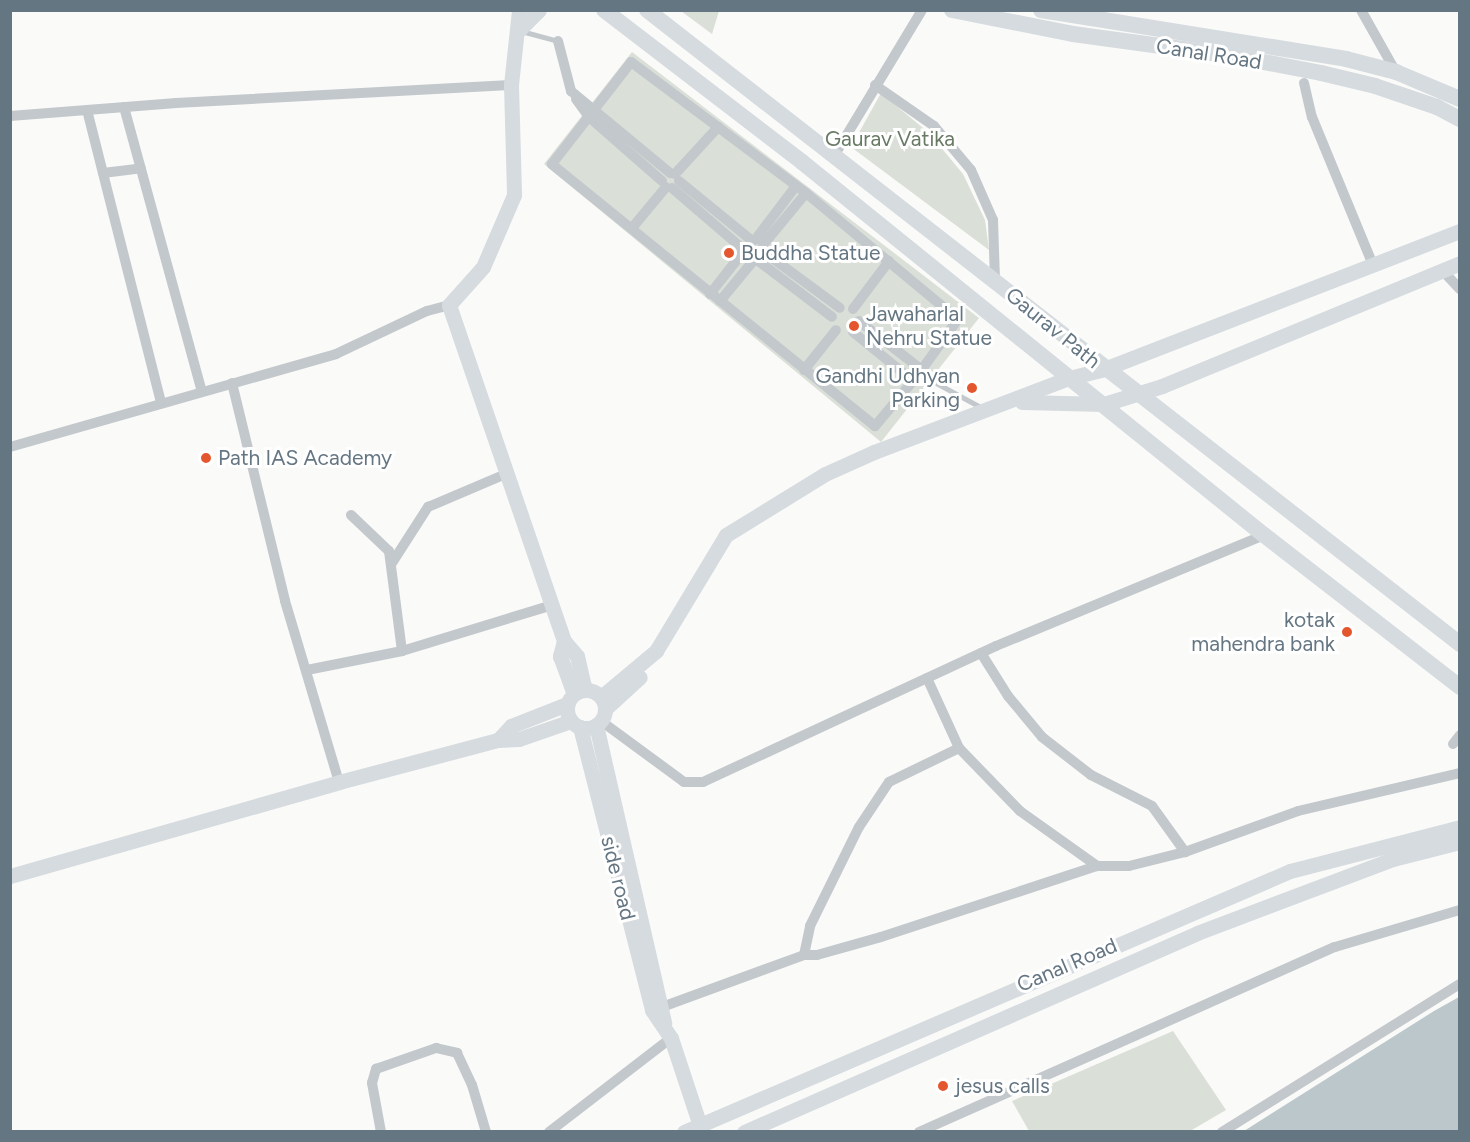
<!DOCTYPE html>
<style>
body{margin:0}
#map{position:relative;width:1470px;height:1142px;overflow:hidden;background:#fafaf8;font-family:Figtree,sans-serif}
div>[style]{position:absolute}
.green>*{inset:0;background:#dadfd7}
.water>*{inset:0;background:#bbc7cb}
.lane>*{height:5px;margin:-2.5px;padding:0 2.5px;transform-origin:2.5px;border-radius:2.5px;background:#c3c8cc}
.street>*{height:10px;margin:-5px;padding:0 5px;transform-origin:5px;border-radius:5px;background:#c3c8cc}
.secondary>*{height:15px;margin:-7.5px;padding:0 7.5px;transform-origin:7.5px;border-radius:7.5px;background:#d6dbdf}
.secondary>.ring{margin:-7.5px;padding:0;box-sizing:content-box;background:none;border:15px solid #d6dbdf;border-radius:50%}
.primary>*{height:16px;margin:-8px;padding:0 8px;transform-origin:8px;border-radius:8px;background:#d6dbdf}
.dots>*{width:16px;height:16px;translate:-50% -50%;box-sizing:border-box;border:3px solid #fff;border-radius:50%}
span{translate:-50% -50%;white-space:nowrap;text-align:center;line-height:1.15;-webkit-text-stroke:6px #fff;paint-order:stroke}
.street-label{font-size:21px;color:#657683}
.park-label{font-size:21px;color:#687a64}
.poi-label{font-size:21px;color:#657683}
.left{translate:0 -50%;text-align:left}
.right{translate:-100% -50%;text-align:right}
.frame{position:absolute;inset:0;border:12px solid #657683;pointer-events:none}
</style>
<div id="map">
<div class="green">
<div style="clip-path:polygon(681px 11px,719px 11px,712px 34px)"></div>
<div style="clip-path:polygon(632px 52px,979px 318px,881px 442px,544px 164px)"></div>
<div style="clip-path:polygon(881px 93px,929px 133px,963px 174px,985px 220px,989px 250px,851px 147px)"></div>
<div style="clip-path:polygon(1173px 1031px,1226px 1110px,1190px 1131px,1029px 1131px,1012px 1101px)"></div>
</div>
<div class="water">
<div style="clip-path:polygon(1459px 997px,1459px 1131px,1244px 1131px,1434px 1011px)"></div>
</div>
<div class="lane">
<div style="left:521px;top:31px;width:38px;rotate:15deg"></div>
<div style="left:925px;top:377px;width:65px;rotate:28.5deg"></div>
</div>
<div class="street">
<div style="left:1361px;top:10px;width:71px;rotate:60.6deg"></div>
<div style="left:558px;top:41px;width:52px;rotate:75.4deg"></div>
<div style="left:571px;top:91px;width:129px;rotate:39.6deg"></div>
<div style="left:631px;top:62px;width:219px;rotate:36.8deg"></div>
<div style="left:806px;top:193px;width:197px;rotate:39.7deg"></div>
<div style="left:958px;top:319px;width:69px;rotate:125.5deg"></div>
<div style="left:918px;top:375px;width:67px;rotate:130.1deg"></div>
<div style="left:875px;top:426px;width:416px;rotate:-141deg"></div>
<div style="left:552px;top:164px;width:129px;rotate:-52.2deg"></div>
<div style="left:1304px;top:83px;width:35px;rotate:77deg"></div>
<div style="left:1312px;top:117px;width:160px;rotate:67.6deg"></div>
<div style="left:875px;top:85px;width:72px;rotate:34.8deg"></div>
<div style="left:934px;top:126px;width:57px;rotate:49.9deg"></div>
<div style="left:971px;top:170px;width:55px;rotate:66.3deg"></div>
<div style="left:993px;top:220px;width:61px;rotate:88.1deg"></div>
<div style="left:576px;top:99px;width:22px;rotate:54deg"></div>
<div style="left:589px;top:117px;width:97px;rotate:41.2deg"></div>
<div style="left:124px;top:107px;width:295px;rotate:74.7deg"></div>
<div style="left:87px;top:110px;width:302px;rotate:75.8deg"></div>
<div style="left:10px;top:116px;width:167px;rotate:-4.5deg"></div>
<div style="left:176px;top:103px;width:335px;rotate:-3.1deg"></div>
<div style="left:834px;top:156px;width:170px;rotate:-58.9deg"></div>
<div style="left:103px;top:173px;width:38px;rotate:-7deg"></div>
<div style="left:675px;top:174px;width:64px;rotate:-47.5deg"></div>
<div style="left:679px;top:181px;width:93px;rotate:39.3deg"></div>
<div style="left:672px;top:188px;width:94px;rotate:40.7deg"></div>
<div style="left:632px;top:228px;width:53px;rotate:-50.3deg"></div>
<div style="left:755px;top:240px;width:68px;rotate:-52.8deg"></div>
<div style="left:763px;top:245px;width:67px;rotate:-50.4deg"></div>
<div style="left:764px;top:252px;width:94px;rotate:36.4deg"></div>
<div style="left:757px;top:260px;width:94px;rotate:37.2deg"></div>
<div style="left:1442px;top:270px;width:26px;rotate:47deg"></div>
<div style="left:710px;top:294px;width:53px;rotate:-51.8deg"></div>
<div style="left:720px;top:301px;width:53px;rotate:-50.3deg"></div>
<div style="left:853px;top:309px;width:60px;rotate:-53.1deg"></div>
<div style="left:859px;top:321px;width:80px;rotate:37.9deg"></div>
<div style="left:853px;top:332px;width:77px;rotate:39.2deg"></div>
<div style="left:804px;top:370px;width:51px;rotate:-51.3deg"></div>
<div style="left:232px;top:383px;width:224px;rotate:76.3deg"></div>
<div style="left:285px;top:601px;width:189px;rotate:73.4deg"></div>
<div style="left:10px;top:447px;width:339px;rotate:-15.9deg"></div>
<div style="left:336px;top:354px;width:101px;rotate:-25.3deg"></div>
<div style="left:427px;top:311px;width:23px;rotate:-15deg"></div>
<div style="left:351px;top:515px;width:52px;rotate:43.5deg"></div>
<div style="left:389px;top:551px;width:101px;rotate:82.6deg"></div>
<div style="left:392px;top:563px;width:67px;rotate:-57.3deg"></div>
<div style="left:428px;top:507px;width:87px;rotate:-23deg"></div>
<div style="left:981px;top:653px;width:51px;rotate:57.9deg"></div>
<div style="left:1008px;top:696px;width:53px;rotate:50.3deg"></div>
<div style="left:1042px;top:737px;width:62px;rotate:37.8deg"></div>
<div style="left:1091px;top:775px;width:68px;rotate:26.9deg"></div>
<div style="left:1152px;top:806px;width:57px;rotate:54.3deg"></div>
<div style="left:307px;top:670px;width:97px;rotate:-11.3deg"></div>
<div style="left:402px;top:651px;width:157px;rotate:-17deg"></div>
<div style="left:927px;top:678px;width:77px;rotate:65.4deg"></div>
<div style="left:959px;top:748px;width:88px;rotate:45.9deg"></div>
<div style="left:1020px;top:811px;width:95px;rotate:35.5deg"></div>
<div style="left:601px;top:721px;width:103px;rotate:36.3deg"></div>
<div style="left:684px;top:782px;width:19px"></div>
<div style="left:703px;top:782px;width:323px;rotate:-24.9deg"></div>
<div style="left:996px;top:646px;width:290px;rotate:-22.5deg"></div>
<div style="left:1453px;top:744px;width:11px;rotate:-52deg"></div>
<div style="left:804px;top:955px;width:30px;rotate:-78deg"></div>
<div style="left:810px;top:926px;width:110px;rotate:-63.7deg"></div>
<div style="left:859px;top:827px;width:54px;rotate:-56.3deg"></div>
<div style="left:889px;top:782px;width:78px;rotate:-25.9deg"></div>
<div style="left:662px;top:1007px;width:151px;rotate:-20.1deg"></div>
<div style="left:804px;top:955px;width:13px"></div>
<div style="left:817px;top:955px;width:66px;rotate:-15.7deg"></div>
<div style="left:881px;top:937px;width:227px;rotate:-18.2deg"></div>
<div style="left:1097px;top:866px;width:32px"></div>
<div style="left:1129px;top:866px;width:58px;rotate:-14deg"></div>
<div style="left:1185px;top:852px;width:120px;rotate:-19.9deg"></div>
<div style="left:1298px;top:811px;width:166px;rotate:-13.2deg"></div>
<div style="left:381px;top:1132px;width:50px;rotate:-100.4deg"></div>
<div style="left:372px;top:1083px;width:15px;rotate:-74deg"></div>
<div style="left:376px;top:1069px;width:64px;rotate:-19.3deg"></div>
<div style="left:436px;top:1048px;width:22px;rotate:13deg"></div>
<div style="left:457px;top:1053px;width:35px;rotate:65deg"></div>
<div style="left:472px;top:1085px;width:49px;rotate:73.4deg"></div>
<div style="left:549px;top:1132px;width:154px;rotate:-37.6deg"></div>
<div style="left:919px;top:1132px;width:455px;rotate:-24deg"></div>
<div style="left:1335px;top:947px;width:130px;rotate:-16.5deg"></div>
<div style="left:1222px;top:1132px;width:280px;rotate:-31.9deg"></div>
</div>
<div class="secondary">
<div style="left:519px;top:10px;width:75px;rotate:96.1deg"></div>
<div style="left:511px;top:85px;width:110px;rotate:88.4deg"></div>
<div style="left:514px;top:195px;width:78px;rotate:113.3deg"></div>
<div style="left:483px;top:267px;width:51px;rotate:131.8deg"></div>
<div style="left:449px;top:305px;width:355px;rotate:71.1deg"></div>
<div style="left:564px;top:641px;width:20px;rotate:49deg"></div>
<div style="left:577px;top:656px;width:35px;rotate:77deg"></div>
<div style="left:519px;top:30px;width:28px;rotate:-45deg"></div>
<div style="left:1022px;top:402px;width:82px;rotate:1.4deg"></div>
<div style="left:1104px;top:404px;width:61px;rotate:-17.2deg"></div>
<div style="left:1162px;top:386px;width:322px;rotate:-22.4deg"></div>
<div style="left:564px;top:641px;width:16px;rotate:105deg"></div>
<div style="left:560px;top:656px;width:40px;rotate:69.8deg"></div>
<div class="ring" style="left:567px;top:690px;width:23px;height:23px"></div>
<div style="left:601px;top:697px;width:72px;rotate:-39.9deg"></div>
<div style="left:656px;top:651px;width:135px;rotate:-58.9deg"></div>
<div style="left:726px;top:535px;width:116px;rotate:-31.6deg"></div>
<div style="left:825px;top:474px;width:54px;rotate:-24.2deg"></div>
<div style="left:874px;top:452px;width:209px;rotate:-20.8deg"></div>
<div style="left:1069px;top:378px;width:36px;rotate:-14deg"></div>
<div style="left:1104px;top:369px;width:382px;rotate:-21.2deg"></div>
<div style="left:605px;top:709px;width:47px;rotate:-42.4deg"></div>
<div style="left:596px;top:725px;width:306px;rotate:77.1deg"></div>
<div style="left:580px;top:727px;width:292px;rotate:75.7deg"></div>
<div style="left:652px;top:1010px;width:34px;rotate:56deg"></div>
<div style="left:671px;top:1038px;width:99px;rotate:71.7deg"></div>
<div style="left:498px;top:740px;width:19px;rotate:-47deg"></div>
<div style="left:511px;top:726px;width:60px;rotate:-21.4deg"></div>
<div style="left:10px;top:876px;width:342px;rotate:-15.9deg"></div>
<div style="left:339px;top:782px;width:164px;rotate:-14.8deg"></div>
<div style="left:498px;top:740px;width:21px;rotate:-3deg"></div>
<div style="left:519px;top:739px;width:55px;rotate:-19.1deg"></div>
<div style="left:684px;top:1132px;width:660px;rotate:-23.3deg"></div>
<div style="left:1290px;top:871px;width:176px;rotate:-14.5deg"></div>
<div style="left:744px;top:1132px;width:495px;rotate:-23.7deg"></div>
<div style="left:1197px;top:933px;width:210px;rotate:-20.7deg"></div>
<div style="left:1393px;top:859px;width:69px;rotate:-14.2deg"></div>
</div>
<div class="primary">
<div style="left:604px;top:10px;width:250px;rotate:37.5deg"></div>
<div style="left:802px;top:162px;width:594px;rotate:38.92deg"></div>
<div style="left:1264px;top:535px;width:248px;rotate:37.8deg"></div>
<div style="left:647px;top:10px;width:1031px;rotate:37.95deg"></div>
<div style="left:952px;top:10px;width:123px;rotate:11.2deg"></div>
<div style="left:1073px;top:34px;width:155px;rotate:7.8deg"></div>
<div style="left:1227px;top:55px;width:96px;rotate:10.8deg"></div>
<div style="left:1321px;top:73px;width:56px;rotate:13.5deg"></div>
<div style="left:1375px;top:86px;width:65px;rotate:18.7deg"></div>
<div style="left:1437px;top:107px;width:26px;rotate:28deg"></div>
<div style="left:1041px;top:10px;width:309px;rotate:9.1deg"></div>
<div style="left:1346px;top:59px;width:52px;rotate:14.6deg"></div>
<div style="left:1396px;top:72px;width:69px;rotate:22.9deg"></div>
</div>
<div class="dots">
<div style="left:729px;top:253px;background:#e4572e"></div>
<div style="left:854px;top:326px;background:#e4572e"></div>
<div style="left:972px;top:388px;background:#e4572e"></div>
<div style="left:206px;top:458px;background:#e4572e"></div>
<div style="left:1347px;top:632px;background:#e4572e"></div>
<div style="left:943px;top:1086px;background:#e4572e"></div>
</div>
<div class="street-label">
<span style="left:1209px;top:54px;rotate:9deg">Canal Road</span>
<span style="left:1053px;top:328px;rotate:39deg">Gaurav Path</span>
<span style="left:618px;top:878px;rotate:76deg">side road</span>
<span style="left:1067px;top:965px;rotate:-23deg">Canal Road</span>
</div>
<div class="park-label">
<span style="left:890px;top:139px">Gaurav Vatika</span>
</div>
<div class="poi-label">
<span class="left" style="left:741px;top:253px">Buddha Statue</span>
<span class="left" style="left:866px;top:326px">Jawaharlal<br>Nehru Statue</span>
<span class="right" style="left:960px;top:388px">Gandhi Udhyan<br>Parking</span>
<span class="left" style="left:218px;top:458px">Path IAS Academy</span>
<span class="right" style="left:1335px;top:632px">kotak<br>mahendra bank</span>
<span class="left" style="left:955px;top:1086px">jesus calls</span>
</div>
<div class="frame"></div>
</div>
